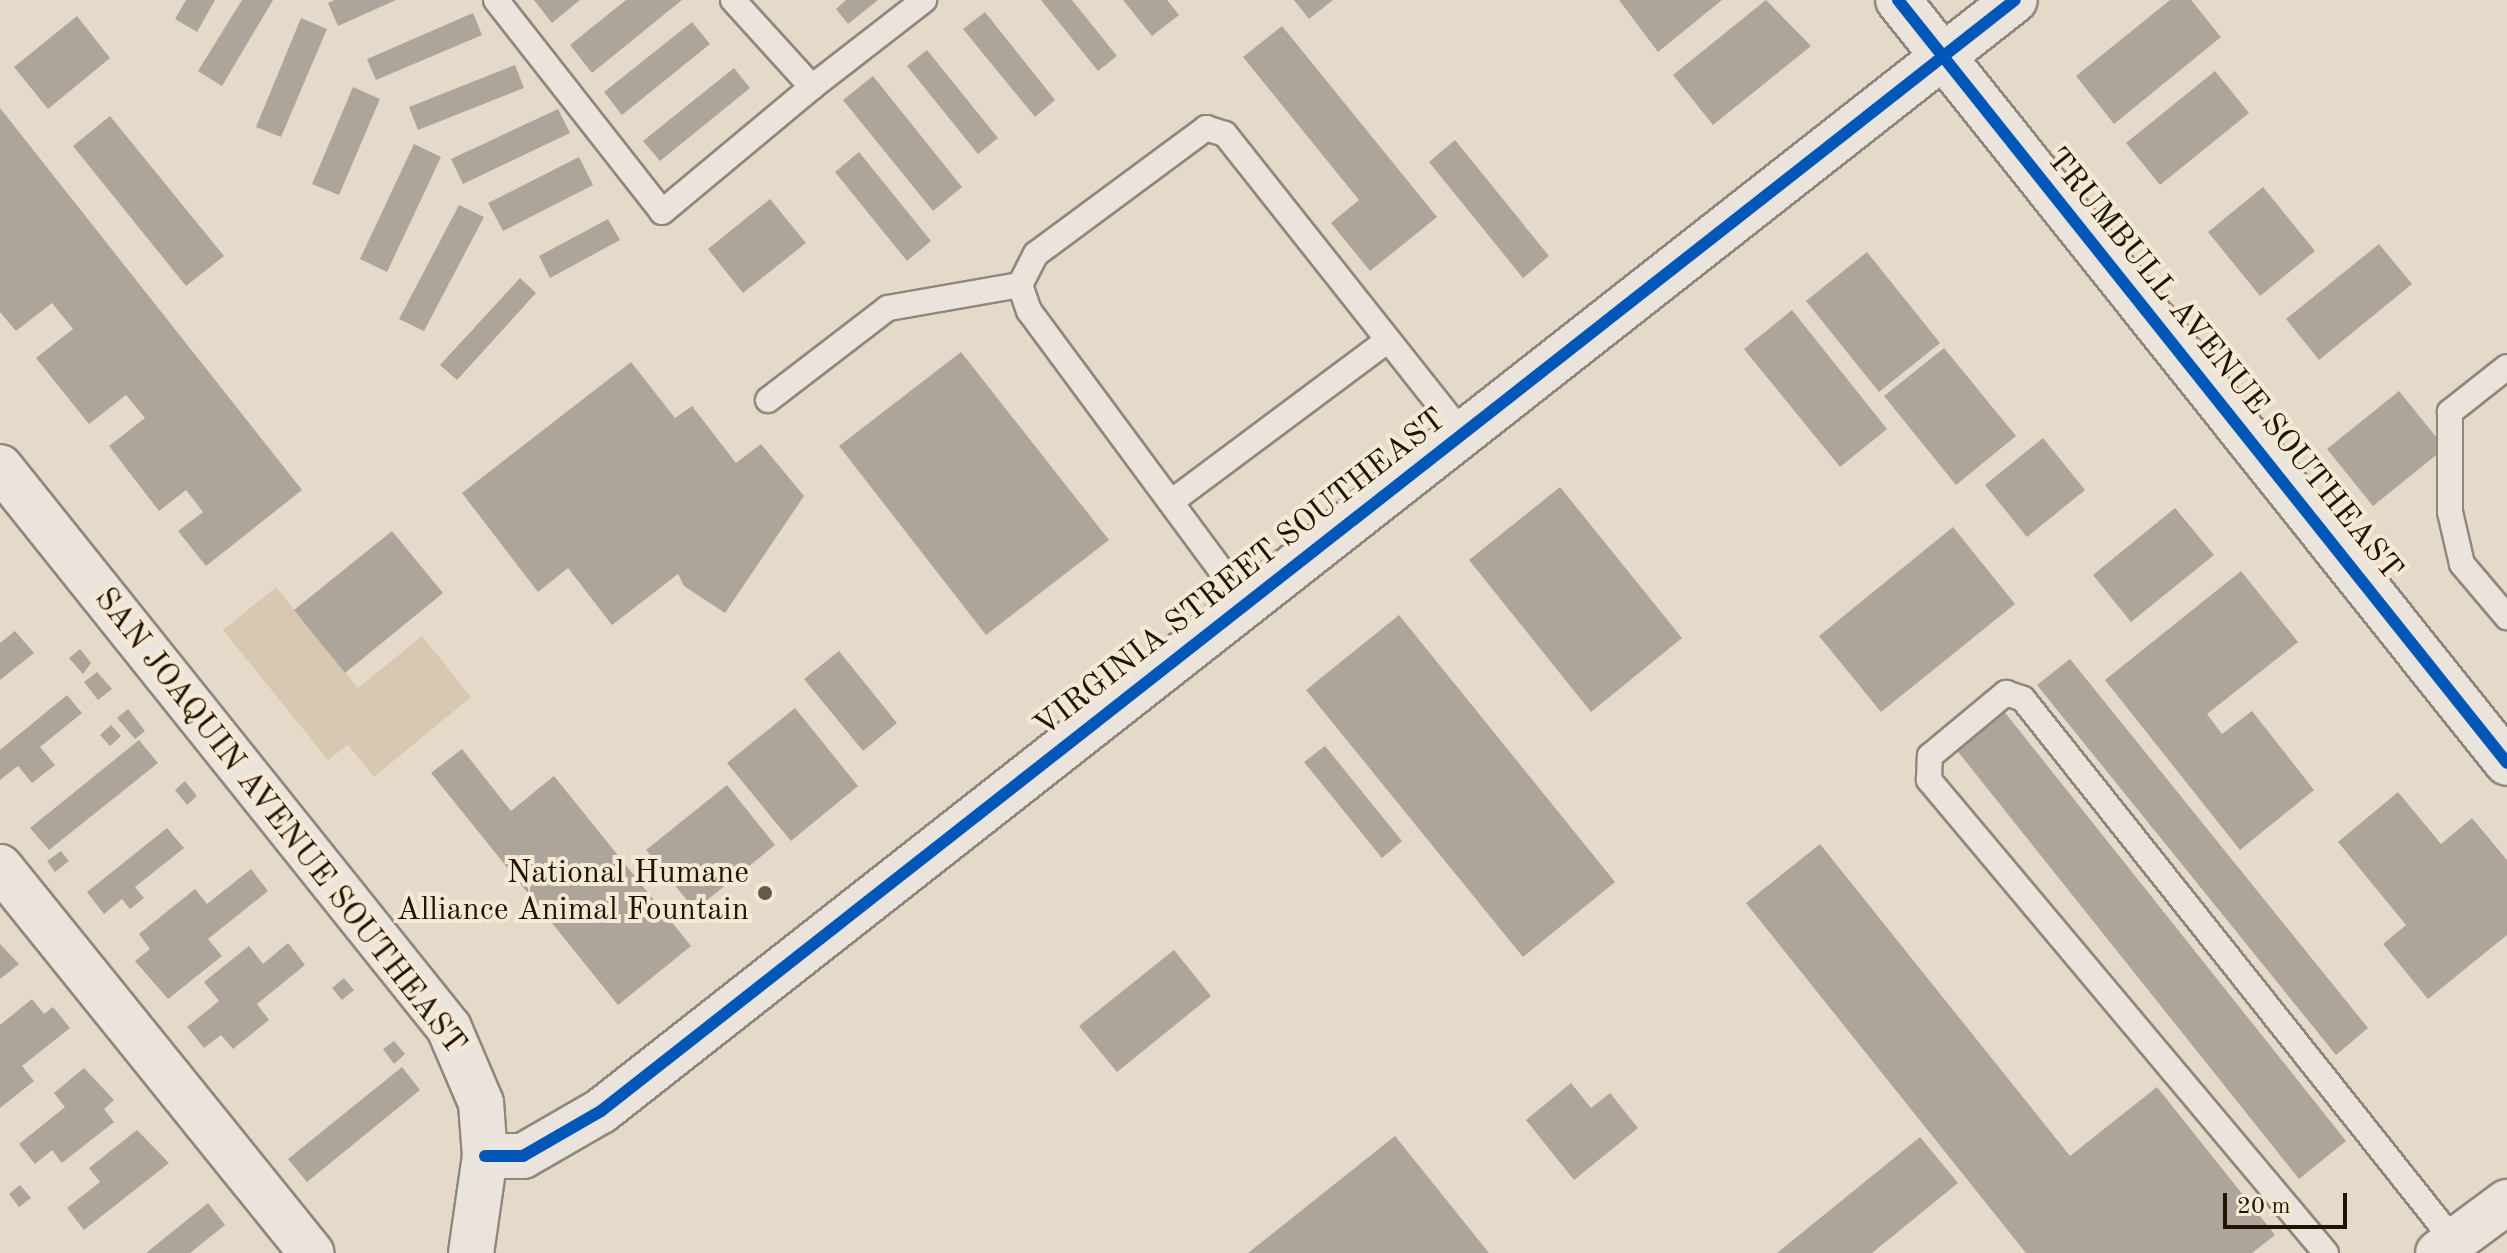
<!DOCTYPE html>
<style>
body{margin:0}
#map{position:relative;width:2507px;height:1253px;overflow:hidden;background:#e5daca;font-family:"Old Standard TT",serif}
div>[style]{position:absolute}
.green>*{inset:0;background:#d8c8b2}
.building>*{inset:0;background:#ada599}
.roads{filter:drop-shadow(2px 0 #8f887c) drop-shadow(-2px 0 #8f887c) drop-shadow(0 2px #8f887c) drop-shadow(0 -2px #8f887c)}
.service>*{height:24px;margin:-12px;padding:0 12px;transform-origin:12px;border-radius:12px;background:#eae4dc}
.minor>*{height:44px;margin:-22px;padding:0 22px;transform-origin:22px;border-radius:22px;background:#eae4dc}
.secondary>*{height:44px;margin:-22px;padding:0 22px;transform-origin:22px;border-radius:22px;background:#eae4dc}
.cycleway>*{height:12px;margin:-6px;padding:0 6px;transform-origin:6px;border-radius:6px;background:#0057b8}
.dots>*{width:22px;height:22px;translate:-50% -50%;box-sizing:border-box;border:4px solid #f5e8d5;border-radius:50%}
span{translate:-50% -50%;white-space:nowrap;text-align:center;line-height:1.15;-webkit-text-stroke:8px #f5e8d5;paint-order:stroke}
.street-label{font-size:32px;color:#211302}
.poi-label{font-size:32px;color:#211302}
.right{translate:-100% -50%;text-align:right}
.scale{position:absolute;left:2223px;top:1193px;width:124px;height:36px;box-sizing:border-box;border:4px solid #211302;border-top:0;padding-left:10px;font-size:24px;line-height:28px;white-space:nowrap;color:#211302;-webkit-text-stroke:6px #f5e8d5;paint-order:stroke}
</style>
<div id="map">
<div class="green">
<div style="clip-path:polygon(276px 587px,358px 688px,422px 636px,471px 697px,374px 777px,348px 745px,328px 760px,223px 630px)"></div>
</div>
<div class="building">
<div style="clip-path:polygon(186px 0,215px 0,197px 32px,175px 19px)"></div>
<div style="clip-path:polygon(242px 0,273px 0,222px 86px,198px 71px)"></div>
<div style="clip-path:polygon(335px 0,396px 0,338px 26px,328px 3px)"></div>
<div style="clip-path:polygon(534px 0,580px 0,552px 23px)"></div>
<div style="clip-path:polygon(626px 0,682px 0,592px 73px,570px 45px)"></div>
<div style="clip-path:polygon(846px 0,878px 0,848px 24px,836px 9px)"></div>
<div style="clip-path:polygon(1041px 0,1072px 0,1117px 56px,1098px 71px)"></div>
<div style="clip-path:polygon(1123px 0,1167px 0,1179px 15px,1152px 36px)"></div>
<div style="clip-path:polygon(1294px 0,1333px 0,1309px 19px)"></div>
<div style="clip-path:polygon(1619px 0,1722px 0,1658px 52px)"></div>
<div style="clip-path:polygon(1766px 0,1811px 46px,1713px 125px,1673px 75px)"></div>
<div style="clip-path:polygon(2170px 0,2191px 0,2221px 37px,2114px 124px,2076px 76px)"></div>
<div style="clip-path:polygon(985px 12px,1055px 100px,1035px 117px,963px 29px)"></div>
<div style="clip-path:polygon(473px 13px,482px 35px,376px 80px,367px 59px)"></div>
<div style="clip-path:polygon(77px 16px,110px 58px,48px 109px,14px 67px)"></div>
<div style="clip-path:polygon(301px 18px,327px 29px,281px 137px,256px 127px)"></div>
<div style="clip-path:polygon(692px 22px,710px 44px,622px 115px,604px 92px)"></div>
<div style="clip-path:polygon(1282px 26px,1437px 217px,1370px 271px,1331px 223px,1359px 200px,1243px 57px)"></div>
<div style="clip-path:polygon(927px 50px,998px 138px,978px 154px,907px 66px)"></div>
<div style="clip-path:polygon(515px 65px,524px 88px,418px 130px,409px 107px)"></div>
<div style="clip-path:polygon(734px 68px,750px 88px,660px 161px,643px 141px)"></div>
<div style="clip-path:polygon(2215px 71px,2249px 113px,2160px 185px,2126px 143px)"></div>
<div style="clip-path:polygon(873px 76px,962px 187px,933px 211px,843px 100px)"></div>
<div style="clip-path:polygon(353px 87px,380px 99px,339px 195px,312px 184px)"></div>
<div style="clip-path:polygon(0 108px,302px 490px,206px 566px,178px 531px,203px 512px,186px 490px,159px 511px,109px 446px,145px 418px,126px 395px,89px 424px,36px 358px,73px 329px,52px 303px,16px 331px,0 312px)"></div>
<div style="clip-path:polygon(558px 109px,570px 133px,463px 184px,451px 159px)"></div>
<div style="clip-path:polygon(110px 116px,224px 256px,186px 286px,73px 146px)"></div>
<div style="clip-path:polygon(1455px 140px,1549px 256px,1523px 278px,1429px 162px)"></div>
<div style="clip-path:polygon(414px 144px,441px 157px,387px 272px,360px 259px)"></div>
<div style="clip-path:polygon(859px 152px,931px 241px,907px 261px,835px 172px)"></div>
<div style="clip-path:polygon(579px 157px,593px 185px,503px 231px,488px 203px)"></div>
<div style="clip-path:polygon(2263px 187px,2315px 251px,2260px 296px,2208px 232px)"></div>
<div style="clip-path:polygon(770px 199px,806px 243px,743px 293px,708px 249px)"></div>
<div style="clip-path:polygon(459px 205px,484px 217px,424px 331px,399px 319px)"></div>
<div style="clip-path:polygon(608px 219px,620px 240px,550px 278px,539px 256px)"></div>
<div style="clip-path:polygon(2379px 244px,2412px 284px,2319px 360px,2286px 319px)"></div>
<div style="clip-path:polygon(1867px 252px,1940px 343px,1879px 392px,1806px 301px)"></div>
<div style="clip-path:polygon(520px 278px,536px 293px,457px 380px,440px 365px)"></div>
<div style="clip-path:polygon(1792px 310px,1887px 429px,1840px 467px,1744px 349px)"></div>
<div style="clip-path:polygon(1944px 348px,2016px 436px,1956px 485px,1884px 396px)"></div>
<div style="clip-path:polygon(961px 352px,1109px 540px,986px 635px,839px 446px)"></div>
<div style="clip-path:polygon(631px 362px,675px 418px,692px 406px,736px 463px,761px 444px,804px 496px,725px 613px,684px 586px,678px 574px,612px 625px,568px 568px,538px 592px,462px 493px)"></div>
<div style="clip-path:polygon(2399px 391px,2445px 448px,2373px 506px,2327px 449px)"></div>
<div style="clip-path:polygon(2043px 438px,2085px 490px,2027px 537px,1985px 485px)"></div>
<div style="clip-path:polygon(1560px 487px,1682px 638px,1591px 712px,1469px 560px)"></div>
<div style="clip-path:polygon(2175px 508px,2214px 555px,2131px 622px,2093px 575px)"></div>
<div style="clip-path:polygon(1953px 527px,2015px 604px,1881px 712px,1819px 636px)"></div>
<div style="clip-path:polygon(392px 531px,443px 593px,345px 673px,294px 610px)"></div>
<div style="clip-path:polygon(2241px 571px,2298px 642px,2207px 714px,2222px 734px,2252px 711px,2314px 790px,2240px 850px,2105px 680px)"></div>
<div style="clip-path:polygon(1399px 615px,1615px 882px,1523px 957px,1306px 690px)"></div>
<div style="clip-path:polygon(15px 631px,34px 653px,0 680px,0 643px)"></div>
<div style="clip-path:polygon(80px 649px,91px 663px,83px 674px,69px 658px)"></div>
<div style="clip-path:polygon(839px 651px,897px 723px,863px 751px,804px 679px)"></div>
<div style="clip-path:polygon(2070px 659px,2368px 1028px,2336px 1055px,2037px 685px)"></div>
<div style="clip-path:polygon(97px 672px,112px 689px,98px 700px,84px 682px)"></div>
<div style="clip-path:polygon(67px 695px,82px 713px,40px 747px,55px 765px,32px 783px,18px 766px,0 780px,0 750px)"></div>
<div style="clip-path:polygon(795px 708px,858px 786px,791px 841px,727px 763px)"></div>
<div style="clip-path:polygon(128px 709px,145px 731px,135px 739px,117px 718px)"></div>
<div style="clip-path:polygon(2003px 710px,2346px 1141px,2299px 1179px,1955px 748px)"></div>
<div style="clip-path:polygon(111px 725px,121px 736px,110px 746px,100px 735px)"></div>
<div style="clip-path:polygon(139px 740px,158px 763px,49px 850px,30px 828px)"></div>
<div style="clip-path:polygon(1325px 746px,1402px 841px,1382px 858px,1304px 762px)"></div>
<div style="clip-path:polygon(462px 749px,511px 811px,554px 776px,691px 946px,618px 1005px,431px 773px)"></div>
<div style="clip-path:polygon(185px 781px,197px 796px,187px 805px,175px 790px)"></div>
<div style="clip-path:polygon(727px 785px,775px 845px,695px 910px,646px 850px)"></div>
<div style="clip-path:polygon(2398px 792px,2441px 844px,2472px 818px,2507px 860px,2507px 935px,2428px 999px,2383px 944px,2406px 925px,2338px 842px)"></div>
<div style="clip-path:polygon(167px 828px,184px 848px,135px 887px,144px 898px,130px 909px,122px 899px,104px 914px,87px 892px)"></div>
<div style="clip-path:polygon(1820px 844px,2070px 1156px,2157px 1087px,2275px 1235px,2252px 1253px,2026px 1253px,1746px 903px)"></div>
<div style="clip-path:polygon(61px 851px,69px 861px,55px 872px,47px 861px)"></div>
<div style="clip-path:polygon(251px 869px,268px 891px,208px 939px,222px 956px,168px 999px,135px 961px,150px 949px,139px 934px,195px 889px,207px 904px)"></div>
<div style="clip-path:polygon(288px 943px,305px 965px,257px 1004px,269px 1020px,233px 1049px,221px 1035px,204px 1048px,187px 1027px,219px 1001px,204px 982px,249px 946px,263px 964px)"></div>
<div style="clip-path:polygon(0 944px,19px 964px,0 979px)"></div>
<div style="clip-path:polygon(1174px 950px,1211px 996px,1117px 1072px,1079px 1026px)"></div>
<div style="clip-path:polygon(344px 978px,354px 990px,342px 1000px,332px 988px)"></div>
<div style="clip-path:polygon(32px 999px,44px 1014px,53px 1007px,70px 1028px,22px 1066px,34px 1081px,0 1108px,0 1025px)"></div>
<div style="clip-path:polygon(394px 1041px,405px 1054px,394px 1064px,383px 1049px)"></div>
<div style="clip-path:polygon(402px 1067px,420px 1090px,307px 1182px,288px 1159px)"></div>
<div style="clip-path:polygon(84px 1068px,114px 1100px,104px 1109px,114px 1122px,62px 1163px,52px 1150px,35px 1164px,19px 1144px,65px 1107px,54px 1093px)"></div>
<div style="clip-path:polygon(1571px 1083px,1591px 1108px,1610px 1093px,1638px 1128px,1574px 1180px,1526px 1120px)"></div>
<div style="clip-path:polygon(137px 1130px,169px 1163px,84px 1230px,67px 1208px,100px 1182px,89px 1168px)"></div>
<div style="clip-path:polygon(1395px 1136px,1489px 1253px,1248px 1253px)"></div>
<div style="clip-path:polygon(1920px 1137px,1958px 1183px,1872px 1253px,1777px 1253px)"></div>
<div style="clip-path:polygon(20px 1185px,31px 1198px,19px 1207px,9px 1194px)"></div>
<div style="clip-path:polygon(208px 1203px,225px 1225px,190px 1253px,146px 1253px)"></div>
</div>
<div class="roads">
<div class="service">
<div style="left:496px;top:0;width:269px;rotate:51.9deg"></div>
<div style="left:662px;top:212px;width:195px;rotate:-39.8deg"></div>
<div style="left:733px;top:0;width:118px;rotate:47.8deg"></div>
<div style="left:812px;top:87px;width:142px;rotate:-37.8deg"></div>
<div style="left:2507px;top:367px;width:73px;rotate:141.7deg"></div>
<div style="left:2450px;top:412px;width:100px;rotate:90deg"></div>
<div style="left:2450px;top:512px;width:53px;rotate:77deg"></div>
<div style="left:2462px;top:564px;width:70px;rotate:49.7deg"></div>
<div style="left:768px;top:400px;width:151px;rotate:-37.5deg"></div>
<div style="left:888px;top:308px;width:134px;rotate:-9.9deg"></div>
<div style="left:1171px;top:502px;width:269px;rotate:-36.7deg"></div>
<div style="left:1246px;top:604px;width:365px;rotate:-126.5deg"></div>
<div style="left:1029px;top:311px;width:28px;rotate:-109deg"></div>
<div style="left:1020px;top:285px;width:35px;rotate:-63deg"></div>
<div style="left:1036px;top:254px;width:212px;rotate:-36.5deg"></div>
<div style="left:1206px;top:128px;width:20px;rotate:18deg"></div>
<div style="left:1225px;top:134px;width:382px;rotate:51.6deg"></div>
<div style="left:2326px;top:1253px;width:618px;rotate:-130.01deg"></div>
<div style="left:1929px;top:780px;width:24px;rotate:-88deg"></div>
<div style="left:1930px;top:756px;width:99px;rotate:-39.7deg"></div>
<div style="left:2006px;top:693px;width:18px;rotate:19deg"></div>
<div style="left:2023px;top:699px;width:692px;rotate:51.51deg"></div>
</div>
<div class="minor">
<div style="left:1898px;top:0;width:976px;rotate:51.4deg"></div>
<div style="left:0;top:467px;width:719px;rotate:51.33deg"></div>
<div style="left:449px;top:1028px;width:82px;rotate:66.9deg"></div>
<div style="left:481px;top:1103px;width:53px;rotate:85.7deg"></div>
<div style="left:485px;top:1156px;width:98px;rotate:98.2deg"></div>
<div style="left:0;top:867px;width:496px;rotate:51.1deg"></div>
<div style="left:485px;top:1156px;width:38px"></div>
<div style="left:523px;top:1156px;width:90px;rotate:-30deg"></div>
<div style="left:601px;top:1111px;width:1798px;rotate:-38.16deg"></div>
</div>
<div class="secondary">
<div style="left:2438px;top:1253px;width:86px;rotate:-36.5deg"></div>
</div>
</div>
<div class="cycleway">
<div style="left:1898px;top:0;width:976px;rotate:51.4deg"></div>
<div style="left:485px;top:1156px;width:38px"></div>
<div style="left:523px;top:1156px;width:90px;rotate:-30deg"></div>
<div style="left:601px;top:1111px;width:1798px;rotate:-38.16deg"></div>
</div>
<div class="dots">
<div style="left:765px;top:893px;background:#665948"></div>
</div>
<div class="street-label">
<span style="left:2223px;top:365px;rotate:51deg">TRUMBULL AVENUE SOUTHEAST</span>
<span style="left:1241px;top:574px;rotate:-38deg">VIRGINIA STREET SOUTHEAST</span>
<span style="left:279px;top:822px;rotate:52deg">SAN JOAQUIN AVENUE SOUTHEAST</span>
</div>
<div class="poi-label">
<span class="right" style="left:749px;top:893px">National Humane<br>Alliance Animal Fountain</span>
</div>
<div class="scale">20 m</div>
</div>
